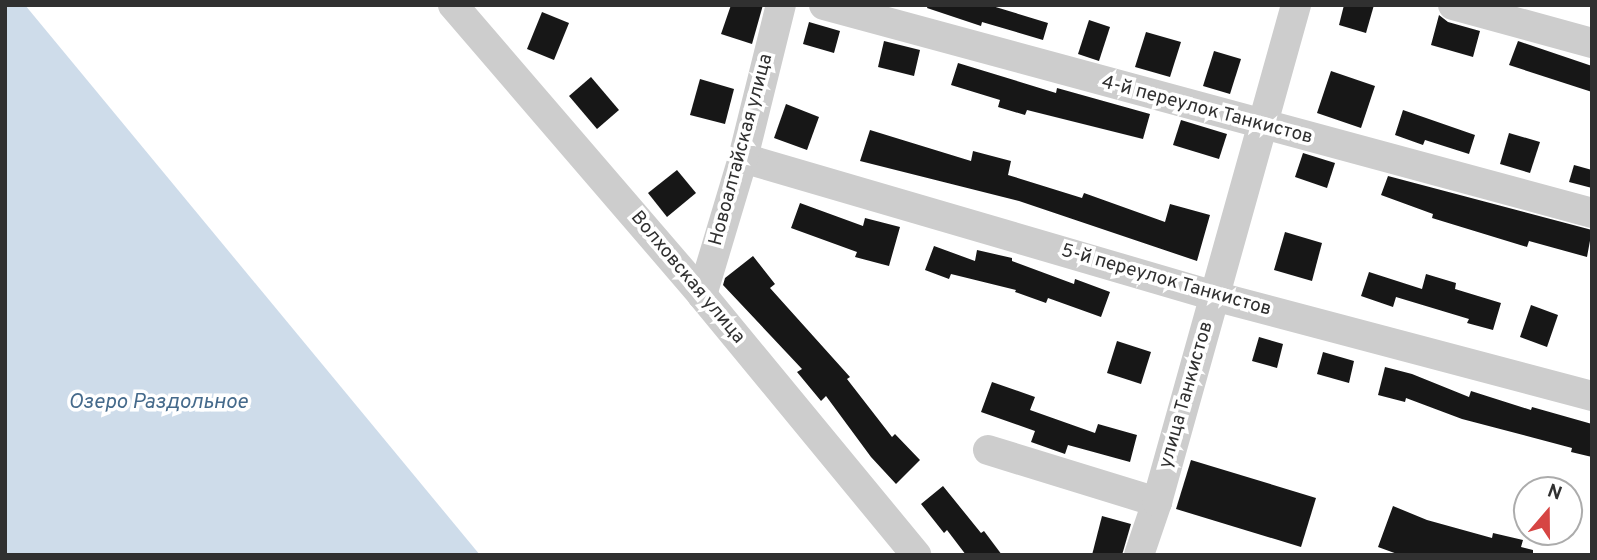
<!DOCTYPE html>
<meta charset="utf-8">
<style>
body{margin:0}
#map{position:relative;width:1597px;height:560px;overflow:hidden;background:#fff;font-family:Overpass,sans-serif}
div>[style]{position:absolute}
.water>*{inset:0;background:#cedcea}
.building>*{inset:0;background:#171717}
.minor>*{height:30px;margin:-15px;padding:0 15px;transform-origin:15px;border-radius:15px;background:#cdcdcd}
span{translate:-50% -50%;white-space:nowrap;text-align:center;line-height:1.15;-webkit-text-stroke:7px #fff;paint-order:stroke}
.street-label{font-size:19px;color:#303030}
.water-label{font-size:21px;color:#456a8b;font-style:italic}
.frame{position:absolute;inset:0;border:7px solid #303030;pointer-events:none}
.north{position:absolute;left:1513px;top:476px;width:70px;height:70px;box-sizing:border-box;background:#fff;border:2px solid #acacac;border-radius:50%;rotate:20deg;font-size:19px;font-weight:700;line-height:28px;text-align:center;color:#303030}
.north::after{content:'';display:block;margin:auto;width:24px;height:32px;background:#d64543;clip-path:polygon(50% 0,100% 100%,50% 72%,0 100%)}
</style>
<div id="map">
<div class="water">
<div style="clip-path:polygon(5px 5px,25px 5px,480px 555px,5px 555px)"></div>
</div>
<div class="building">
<div style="clip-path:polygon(731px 5px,763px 5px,752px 44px,721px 34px)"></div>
<div style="clip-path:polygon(928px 5px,989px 5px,1048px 23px,1043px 40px,982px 22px,981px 26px,927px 8px)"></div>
<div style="clip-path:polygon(1344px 5px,1374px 5px,1366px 33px,1339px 25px)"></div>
<div style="clip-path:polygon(542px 12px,569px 23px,554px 60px,527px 49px)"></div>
<div style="clip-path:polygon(1439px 15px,1448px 22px,1480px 31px,1473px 57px,1431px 45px)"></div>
<div style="clip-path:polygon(1089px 20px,1110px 27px,1099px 61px,1078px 54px)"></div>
<div style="clip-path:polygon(809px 22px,840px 31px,834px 53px,803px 44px)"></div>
<div style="clip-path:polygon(1146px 32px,1181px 42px,1170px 77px,1135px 67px)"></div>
<div style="clip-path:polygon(884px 41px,920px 50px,914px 76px,878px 67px)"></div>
<div style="clip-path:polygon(1518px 41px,1592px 66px,1592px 92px,1509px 65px)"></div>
<div style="clip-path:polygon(1214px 51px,1241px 59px,1230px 94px,1203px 86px)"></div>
<div style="clip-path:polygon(958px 63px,1056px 93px,1057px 88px,1150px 114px,1143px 139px,1027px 110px,1025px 115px,998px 107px,1000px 100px,951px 85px)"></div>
<div style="clip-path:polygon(1331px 71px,1375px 86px,1361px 128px,1317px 113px)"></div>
<div style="clip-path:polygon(591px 77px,619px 110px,597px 129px,569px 96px)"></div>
<div style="clip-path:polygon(700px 79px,734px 89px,725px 124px,690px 115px)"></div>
<div style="clip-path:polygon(786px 104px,819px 117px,807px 150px,774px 138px)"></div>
<div style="clip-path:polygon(1403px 110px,1475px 135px,1469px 154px,1425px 140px,1423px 145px,1395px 135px)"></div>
<div style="clip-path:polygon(1181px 120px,1227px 134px,1219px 159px,1173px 145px)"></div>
<div style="clip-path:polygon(870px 130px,971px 161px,973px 151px,1011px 161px,1008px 175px,1082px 198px,1084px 193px,1165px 222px,1170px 204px,1210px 215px,1197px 261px,1019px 201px,860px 161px)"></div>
<div style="clip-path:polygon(1509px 133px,1540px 142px,1530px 173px,1500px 164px)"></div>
<div style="clip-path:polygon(1303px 153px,1335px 163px,1327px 188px,1295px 177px)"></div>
<div style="clip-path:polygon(1574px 165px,1592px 170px,1592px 188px,1569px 182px)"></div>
<div style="clip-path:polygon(677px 170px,696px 193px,667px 217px,648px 193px)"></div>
<div style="clip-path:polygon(1388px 176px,1592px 230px,1587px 257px,1529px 241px,1527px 247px,1432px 218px,1433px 214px,1381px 195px)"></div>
<div style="clip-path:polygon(800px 203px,863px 226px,865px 218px,900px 227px,889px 266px,855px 257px,857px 252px,791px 228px)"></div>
<div style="clip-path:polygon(1285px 232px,1322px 243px,1312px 281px,1274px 270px)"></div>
<div style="clip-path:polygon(934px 246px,975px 261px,977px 250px,1012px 258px,1012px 261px,1074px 284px,1075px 279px,1110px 292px,1101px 317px,1048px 298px,1046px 303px,1015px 292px,1016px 290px,951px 274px,949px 279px,925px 270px)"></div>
<div style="clip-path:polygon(753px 256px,775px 284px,770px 288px,850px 377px,847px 379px,892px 437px,895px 434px,920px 460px,896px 484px,871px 457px,826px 396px,821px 401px,797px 372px,802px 369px,723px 285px,725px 278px)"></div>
<div style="clip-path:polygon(1369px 272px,1422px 289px,1426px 274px,1456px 283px,1455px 289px,1501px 303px,1493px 330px,1467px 323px,1469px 319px,1396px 297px,1393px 307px,1361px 296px)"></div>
<div style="clip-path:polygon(1531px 305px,1558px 315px,1547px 347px,1520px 337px)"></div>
<div style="clip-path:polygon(1259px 337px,1283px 344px,1277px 368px,1252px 361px)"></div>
<div style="clip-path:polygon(1117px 341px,1151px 352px,1141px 384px,1107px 373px)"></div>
<div style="clip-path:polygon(1323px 352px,1354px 361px,1349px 383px,1317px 374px)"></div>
<div style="clip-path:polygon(1385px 367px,1412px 374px,1469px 397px,1471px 391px,1531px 410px,1532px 407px,1592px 424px,1592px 457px,1571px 452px,1572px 448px,1462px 419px,1406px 398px,1405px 402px,1378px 395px)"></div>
<div style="clip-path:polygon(992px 382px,1035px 397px,1030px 410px,1095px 433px,1098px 424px,1137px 435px,1130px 462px,1068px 445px,1065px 454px,1031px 442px,1035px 431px,981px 412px)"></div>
<div style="clip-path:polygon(1191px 460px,1316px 498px,1301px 547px,1176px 509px)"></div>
<div style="clip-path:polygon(943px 486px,981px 533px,984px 531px,1002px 555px,966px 555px,947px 530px,944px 533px,921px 504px)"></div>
<div style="clip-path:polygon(1393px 506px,1427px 520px,1492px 538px,1493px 533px,1523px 540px,1521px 547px,1533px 550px,1533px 555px,1400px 555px,1378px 547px)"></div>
<div style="clip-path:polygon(1102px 516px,1131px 524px,1122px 555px,1092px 555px)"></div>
</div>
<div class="minor">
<div style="left:453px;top:5px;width:382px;rotate:49.3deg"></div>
<div style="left:702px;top:295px;width:337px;rotate:50.5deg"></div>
<div style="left:824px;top:5px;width:796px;rotate:15.15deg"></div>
<div style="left:1453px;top:5px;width:144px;rotate:15.3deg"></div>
<div style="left:743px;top:158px;width:491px;rotate:16.3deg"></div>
<div style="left:1214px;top:296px;width:391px;rotate:14.8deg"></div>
<div style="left:702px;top:295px;width:143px;rotate:-73.3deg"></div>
<div style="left:743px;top:158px;width:158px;rotate:-76.1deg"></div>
<div style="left:988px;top:450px;width:177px;rotate:17.1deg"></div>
<div style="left:1139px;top:555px;width:56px;rotate:-71.2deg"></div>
<div style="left:1157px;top:502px;width:516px;rotate:-74.37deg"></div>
</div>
<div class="street-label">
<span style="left:1207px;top:111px;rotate:15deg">4-й переулок Танкистов</span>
<span style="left:742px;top:150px;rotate:-75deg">Новоалтайская улица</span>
<span style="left:687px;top:278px;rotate:50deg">Волховская улица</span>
<span style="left:1166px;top:281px;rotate:16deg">5-й переулок Танкистов</span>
<span style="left:1187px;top:395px;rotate:-74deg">улица Танкистов</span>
</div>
<div class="water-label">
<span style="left:158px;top:403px">Озеро Раздольное</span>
</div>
<div class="frame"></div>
<div class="north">N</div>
</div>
